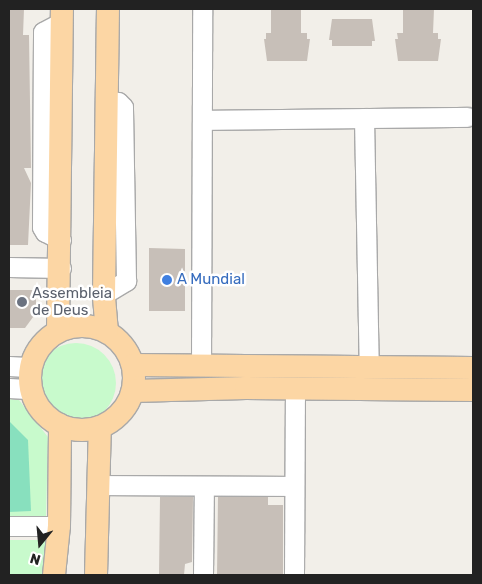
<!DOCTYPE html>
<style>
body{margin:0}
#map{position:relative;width:482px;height:584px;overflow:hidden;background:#f2efe9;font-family:Rubik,sans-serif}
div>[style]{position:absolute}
.park>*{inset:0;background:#c8facc}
.round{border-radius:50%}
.pitch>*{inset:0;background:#88e0be}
.building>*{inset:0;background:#c7bfb8}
.roads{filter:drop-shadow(1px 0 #a9a9a9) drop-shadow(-1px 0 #a9a9a9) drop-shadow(0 1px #a9a9a9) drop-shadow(0 -1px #a9a9a9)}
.minor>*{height:19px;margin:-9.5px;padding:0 9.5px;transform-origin:9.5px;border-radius:9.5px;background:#fff}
.major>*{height:22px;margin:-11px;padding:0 11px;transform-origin:11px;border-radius:11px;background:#fcd6a4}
.major>.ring{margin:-11px;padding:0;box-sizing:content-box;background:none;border:22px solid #fcd6a4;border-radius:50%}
.dots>*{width:14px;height:14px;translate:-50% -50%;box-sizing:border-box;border:2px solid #fff;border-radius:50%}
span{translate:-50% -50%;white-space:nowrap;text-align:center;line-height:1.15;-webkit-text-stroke:5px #fff;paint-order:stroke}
.shop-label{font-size:15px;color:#366cbe}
.left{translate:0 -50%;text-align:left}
.worship-label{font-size:15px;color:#5b616d}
.frame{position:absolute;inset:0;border:10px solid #222;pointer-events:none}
.north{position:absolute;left:15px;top:519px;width:50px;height:50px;-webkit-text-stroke:4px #fff;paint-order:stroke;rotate:197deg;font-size:14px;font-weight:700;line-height:20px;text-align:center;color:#222}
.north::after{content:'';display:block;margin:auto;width:18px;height:22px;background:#222;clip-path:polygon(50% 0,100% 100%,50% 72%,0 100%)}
</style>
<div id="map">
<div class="park">
<div class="round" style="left:36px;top:343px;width:80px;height:80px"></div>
<div style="clip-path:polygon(9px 399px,19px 400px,48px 437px,46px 518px,9px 517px)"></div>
<div style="clip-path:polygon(9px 540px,45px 540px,47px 562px,43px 575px,9px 575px)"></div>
</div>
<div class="pitch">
<div style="clip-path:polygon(9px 421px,28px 440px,31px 511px,9px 512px)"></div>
</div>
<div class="building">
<div style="clip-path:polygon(10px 9px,24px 9px,23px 35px,29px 35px,31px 168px,24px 168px,31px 183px,28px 245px,10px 245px)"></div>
<div style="clip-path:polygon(271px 9px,301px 9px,301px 33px,307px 33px,307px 39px,310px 39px,307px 61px,267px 61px,264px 39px,266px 39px,266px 33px,271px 33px)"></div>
<div style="clip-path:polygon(403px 9px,434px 9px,433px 33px,438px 33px,438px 39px,441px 39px,438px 61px,398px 61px,395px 39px,398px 39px,397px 33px,403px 33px)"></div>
<div style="clip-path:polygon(332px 19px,372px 19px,375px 41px,372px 41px,372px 46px,332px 46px,332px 40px,329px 40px)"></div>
<div style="clip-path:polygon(149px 248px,185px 249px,185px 311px,149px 311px)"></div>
<div style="clip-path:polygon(9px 290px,36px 290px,36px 313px,25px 328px,9px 328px)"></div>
<div style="clip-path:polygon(160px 497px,193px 497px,192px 562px,185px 564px,184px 575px,159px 575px)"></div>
<div style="clip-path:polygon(218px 497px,268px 497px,268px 505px,283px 505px,283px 575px,217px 575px)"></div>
</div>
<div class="roads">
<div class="minor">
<div style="left:364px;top:118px;width:250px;rotate:88.9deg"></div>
<div style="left:204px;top:120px;width:263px;rotate:-0.7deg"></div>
<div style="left:61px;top:240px;width:18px;rotate:-153deg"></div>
<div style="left:45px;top:232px;width:6px;rotate:-121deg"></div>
<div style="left:42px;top:227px;width:195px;rotate:-89.7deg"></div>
<div style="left:43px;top:32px;width:21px;rotate:-28deg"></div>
<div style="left:9px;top:267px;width:52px;rotate:1.1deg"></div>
<div style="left:104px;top:294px;width:26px;rotate:-31deg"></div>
<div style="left:126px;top:281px;width:174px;rotate:-91deg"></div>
<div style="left:123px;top:107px;width:7px;rotate:-135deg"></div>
<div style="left:118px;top:102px;width:11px;rotate:-175deg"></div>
<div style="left:201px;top:365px;width:356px;rotate:-89.8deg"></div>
<div style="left:9px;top:366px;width:22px;rotate:3deg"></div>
<div style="left:9px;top:388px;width:22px;rotate:3deg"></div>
<div style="left:99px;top:485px;width:195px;rotate:0.3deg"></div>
<div style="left:9px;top:526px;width:50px"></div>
<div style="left:203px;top:575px;width:89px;rotate:-89.4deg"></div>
<div style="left:294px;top:575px;width:186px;rotate:-89.7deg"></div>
</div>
<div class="major">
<div class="ring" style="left:30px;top:326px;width:82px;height:82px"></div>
<div style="left:58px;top:331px;width:322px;rotate:-89.3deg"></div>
<div style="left:107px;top:332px;width:38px;rotate:-95deg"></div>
<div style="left:104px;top:294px;width:285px;rotate:-89.2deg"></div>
<div style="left:133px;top:365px;width:340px;rotate:0.5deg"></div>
<div style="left:133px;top:391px;width:113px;rotate:-1.5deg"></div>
<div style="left:246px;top:388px;width:227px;rotate:0.5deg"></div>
<div style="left:54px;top:575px;width:49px;rotate:-84.2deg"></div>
<div style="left:59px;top:526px;width:101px;rotate:-89.4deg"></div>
<div style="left:96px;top:575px;width:148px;rotate:-88.5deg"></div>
</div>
</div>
<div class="dots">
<div style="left:167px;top:280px;background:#3f7fe0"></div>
<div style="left:22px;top:302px;background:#6b7280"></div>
</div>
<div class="shop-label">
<span class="left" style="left:177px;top:280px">A Mundial</span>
</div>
<div class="worship-label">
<span class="left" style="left:32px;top:302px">Assembleia<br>de Deus</span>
</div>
<div class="frame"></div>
<div class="north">N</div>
</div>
